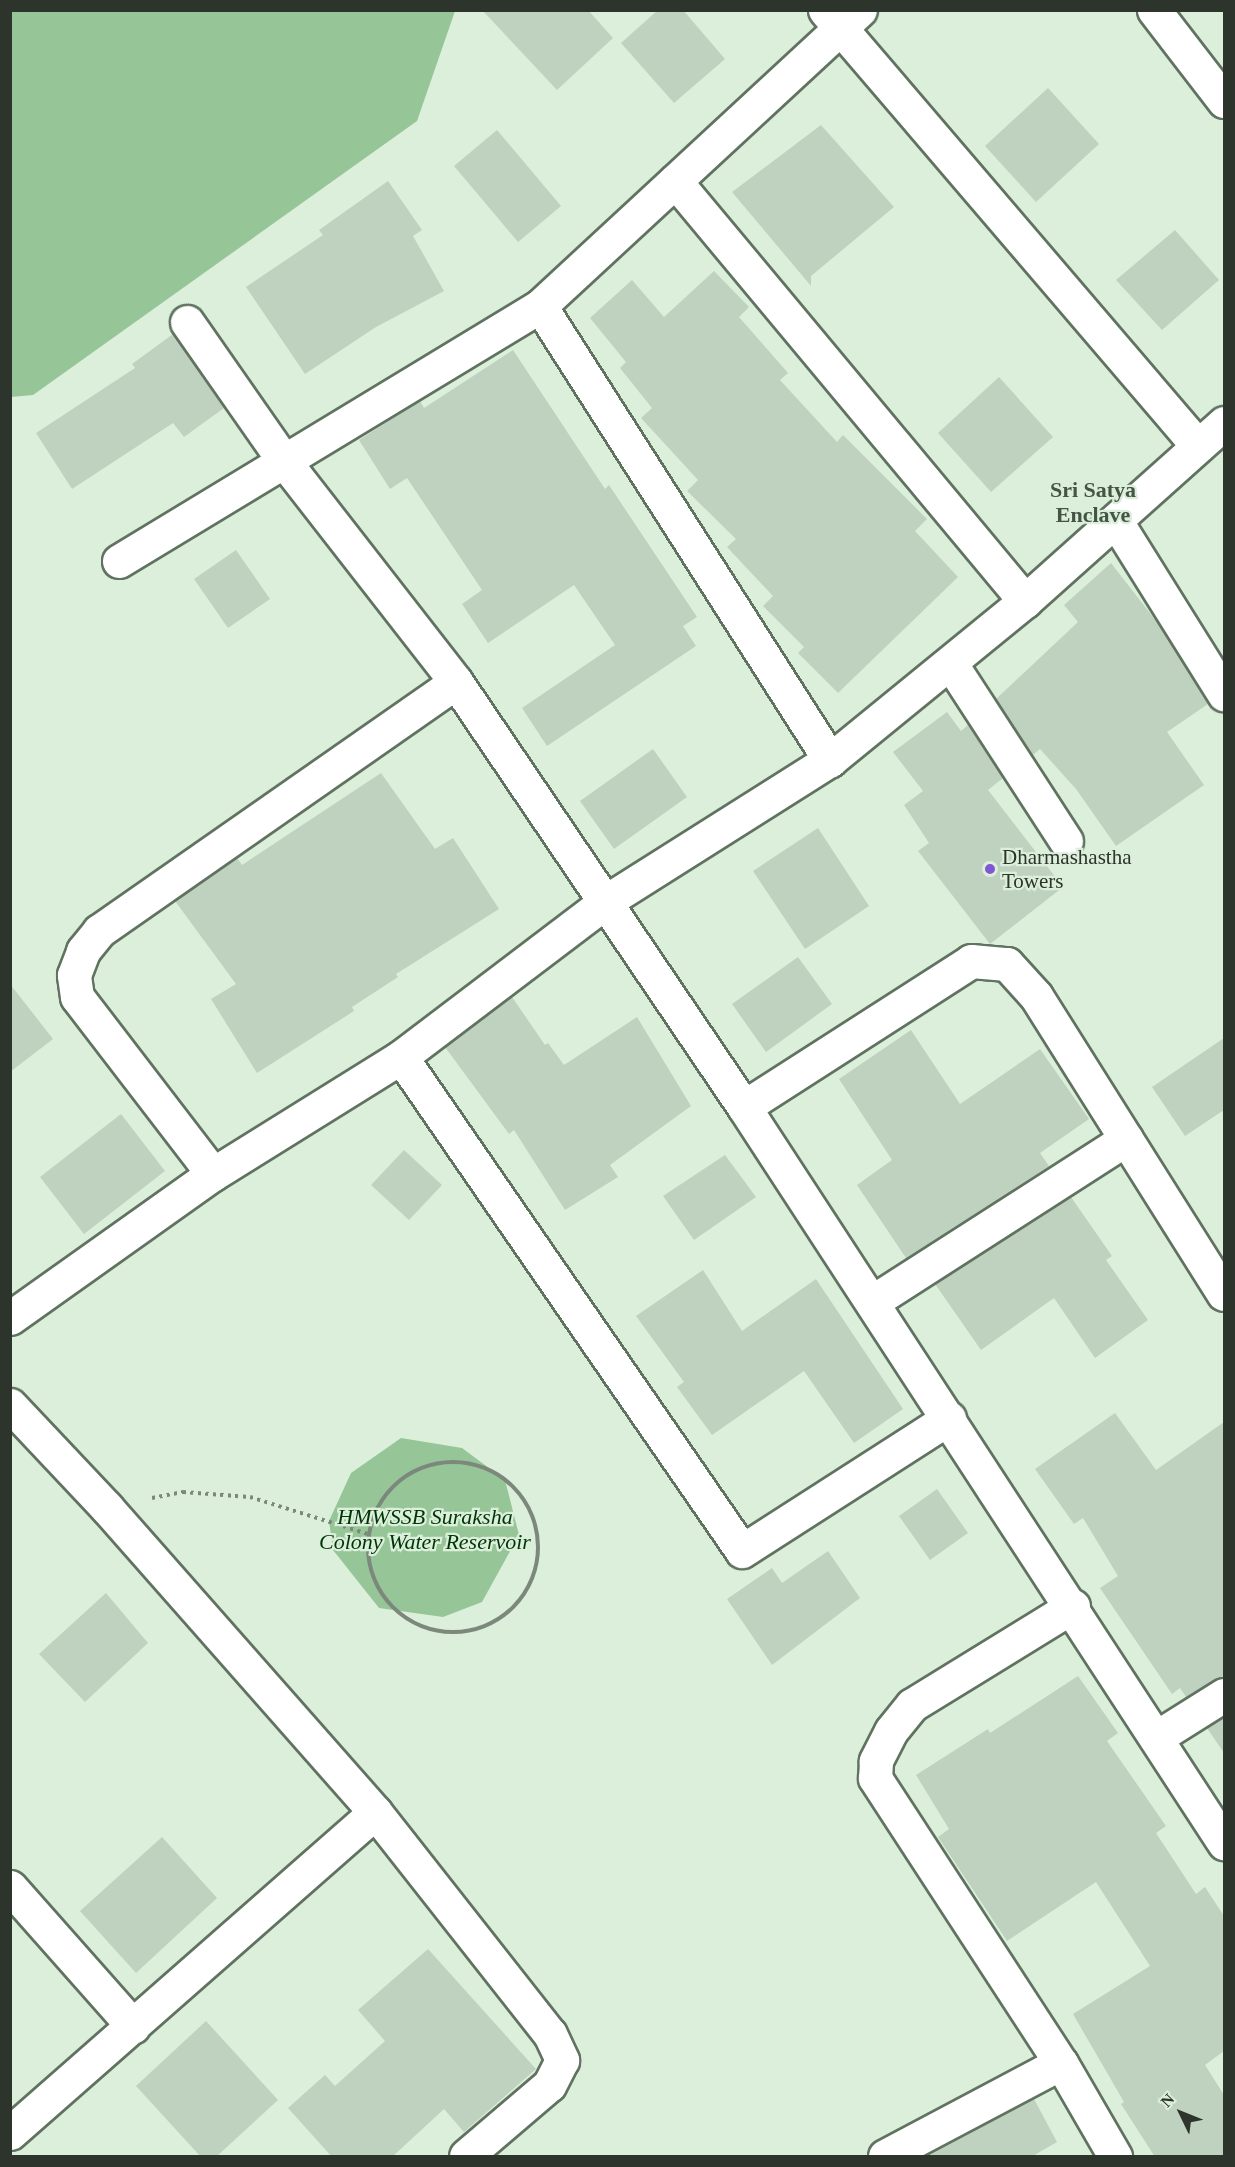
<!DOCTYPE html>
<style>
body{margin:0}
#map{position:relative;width:1235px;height:2167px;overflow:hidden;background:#dbefdb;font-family:Georgia,serif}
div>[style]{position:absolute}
.water>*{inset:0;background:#96c597}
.building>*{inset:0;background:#bfd2bf}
.path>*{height:4px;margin-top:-2px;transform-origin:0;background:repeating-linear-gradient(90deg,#7b887b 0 3px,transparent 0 7.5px)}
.path>.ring{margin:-2px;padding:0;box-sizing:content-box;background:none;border:4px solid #7b887b;border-radius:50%}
.roads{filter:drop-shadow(2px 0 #607260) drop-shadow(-2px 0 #607260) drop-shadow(0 2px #607260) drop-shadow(0 -2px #607260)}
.minor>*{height:33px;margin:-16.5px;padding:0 16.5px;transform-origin:16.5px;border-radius:16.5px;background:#fff}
.dots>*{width:16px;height:16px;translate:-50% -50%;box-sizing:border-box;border:3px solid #dbefdb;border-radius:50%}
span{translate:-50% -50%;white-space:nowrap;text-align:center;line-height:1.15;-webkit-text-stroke:4.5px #dbefdb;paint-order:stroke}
.poi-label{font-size:21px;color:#2c342c}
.left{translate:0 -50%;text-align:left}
.neighbourhood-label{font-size:22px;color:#455545;font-weight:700}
.water-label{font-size:22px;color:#003508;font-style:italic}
.frame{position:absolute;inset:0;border:12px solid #2c342c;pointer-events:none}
.north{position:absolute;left:1151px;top:2083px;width:60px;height:60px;-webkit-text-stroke:4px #dbefdb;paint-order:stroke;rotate:313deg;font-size:16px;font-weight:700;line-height:24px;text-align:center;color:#2c342c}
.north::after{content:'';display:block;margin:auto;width:21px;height:27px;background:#2c342c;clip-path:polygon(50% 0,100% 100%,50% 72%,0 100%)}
</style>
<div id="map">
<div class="water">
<div style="clip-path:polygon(10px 11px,11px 10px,455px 11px,417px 121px,33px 395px,11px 397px)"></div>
<div style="clip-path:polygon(401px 1438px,462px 1448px,505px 1480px,519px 1535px,482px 1602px,443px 1617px,379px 1608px,333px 1550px,329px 1521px,351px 1473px)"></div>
</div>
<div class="building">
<div style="clip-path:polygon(482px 10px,588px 10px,613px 38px,557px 90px)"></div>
<div style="clip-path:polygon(658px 10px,683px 10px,725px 59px,674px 103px,621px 43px)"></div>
<div style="clip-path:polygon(1048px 88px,1099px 144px,1036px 202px,985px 146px)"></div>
<div style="clip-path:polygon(821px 125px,894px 207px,811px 276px,811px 286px,732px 192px)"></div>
<div style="clip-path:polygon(497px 130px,561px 206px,518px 242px,454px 166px)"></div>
<div style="clip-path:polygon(388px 181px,422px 230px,413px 236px,444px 291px,376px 327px,305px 374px,246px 287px,323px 235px,319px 230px)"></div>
<div style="clip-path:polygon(1175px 230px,1219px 280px,1162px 330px,1116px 280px)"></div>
<div style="clip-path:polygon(714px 271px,749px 307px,739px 317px,788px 373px,780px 380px,837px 442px,843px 435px,927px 519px,915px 531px,958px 577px,838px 693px,798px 653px,804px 647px,763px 606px,773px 596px,727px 547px,736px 539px,687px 491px,698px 480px,641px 418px,652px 408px,620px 368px,626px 362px,590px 318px,632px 280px,664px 317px)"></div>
<div style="clip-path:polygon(173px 334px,224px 408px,184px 437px,173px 423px,72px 489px,36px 433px,135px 368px,132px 364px)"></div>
<div style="clip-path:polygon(513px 350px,605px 489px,609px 485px,697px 617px,683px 626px,696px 646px,547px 746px,522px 708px,615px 645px,574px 585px,488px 643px,462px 604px,482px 590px,407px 478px,390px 489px,359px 440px,420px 401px,424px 408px)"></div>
<div style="clip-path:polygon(999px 377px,1053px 437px,991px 492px,938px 433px)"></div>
<div style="clip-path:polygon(236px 550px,270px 599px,228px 628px,194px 579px)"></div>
<div style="clip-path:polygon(1111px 563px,1160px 626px,1208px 704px,1167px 732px,1204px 785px,1116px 846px,1076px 789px,1040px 749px,1033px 755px,996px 699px,1078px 622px,1064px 605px)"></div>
<div style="clip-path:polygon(947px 712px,961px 731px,968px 725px,1003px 778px,988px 790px,1063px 887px,990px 944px,918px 851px,929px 843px,904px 805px,923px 791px,893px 752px)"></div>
<div style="clip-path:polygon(653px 749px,687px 797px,614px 849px,580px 801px)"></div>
<div style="clip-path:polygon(381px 773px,435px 849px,453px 838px,499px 909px,396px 974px,398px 977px,352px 1007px,354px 1011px,257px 1073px,211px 999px,236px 984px,175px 901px,237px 858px,242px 865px)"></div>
<div style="clip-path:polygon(818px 828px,869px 906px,805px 949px,753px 871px)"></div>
<div style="clip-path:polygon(798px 957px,832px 1004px,766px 1052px,732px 1004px)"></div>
<div style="clip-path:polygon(10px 984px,53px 1039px,10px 1072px)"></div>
<div style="clip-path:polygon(512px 997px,545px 1045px,548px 1043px,564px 1065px,637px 1017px,691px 1106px,610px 1165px,618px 1177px,565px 1210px,514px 1130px,509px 1134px,445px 1047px)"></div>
<div style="clip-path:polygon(911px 1030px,960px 1104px,1040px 1049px,1089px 1119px,1040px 1153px,1049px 1166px,906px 1258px,857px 1185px,892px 1160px,839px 1079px)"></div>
<div style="clip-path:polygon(1224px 1038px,1224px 1110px,1185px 1136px,1152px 1087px)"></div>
<div style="clip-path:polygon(121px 1114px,165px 1171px,84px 1234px,40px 1177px)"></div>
<div style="clip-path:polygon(404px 1150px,442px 1185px,409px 1220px,371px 1185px)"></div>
<div style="clip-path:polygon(725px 1155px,756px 1197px,694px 1240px,663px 1196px)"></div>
<div style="clip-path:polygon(1071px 1197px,1112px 1256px,1106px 1260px,1148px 1320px,1095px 1358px,1054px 1298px,981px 1350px,935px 1284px)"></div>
<div style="clip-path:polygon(703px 1270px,742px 1331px,816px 1279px,903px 1409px,854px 1443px,804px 1371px,712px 1435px,677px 1387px,684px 1382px,636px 1316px)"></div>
<div style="clip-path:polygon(1115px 1413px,1156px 1470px,1224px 1422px,1224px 1676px,1186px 1697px,1180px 1688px,1172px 1694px,1100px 1588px,1118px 1576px,1083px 1518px,1074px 1524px,1035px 1469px)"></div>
<div style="clip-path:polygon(937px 1489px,968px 1533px,930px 1560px,899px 1516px)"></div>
<div style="clip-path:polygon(828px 1551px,860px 1598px,772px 1665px,727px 1599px,772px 1568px,782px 1583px)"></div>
<div style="clip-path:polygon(106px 1593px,148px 1643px,85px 1702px,39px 1654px)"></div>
<div style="clip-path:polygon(1078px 1676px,1118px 1733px,1107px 1741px,1166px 1826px,1156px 1833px,1196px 1894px,1205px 1887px,1224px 1916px,1224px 2051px,1205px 2065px,1224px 2095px,1224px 2157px,1155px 2157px,1121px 2104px,1124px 2102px,1073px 2014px,1150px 1966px,1096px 1882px,1007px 1941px,938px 1837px,949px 1829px,916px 1775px,988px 1729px,990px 1733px)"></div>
<div style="clip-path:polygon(1224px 1717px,1224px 1753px,1207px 1728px)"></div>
<div style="clip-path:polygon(162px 1837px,217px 1898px,136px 1973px,80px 1911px)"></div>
<div style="clip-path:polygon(428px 1949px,536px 2069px,464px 2132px,444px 2109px,392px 2157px,332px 2157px,288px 2108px,325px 2075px,335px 2086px,385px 2041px,358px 2010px)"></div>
<div style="clip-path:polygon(206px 2021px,278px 2100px,216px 2157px,201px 2157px,136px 2086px)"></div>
<div style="clip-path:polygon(1034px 2099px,1057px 2142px,1031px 2157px,926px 2157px)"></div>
</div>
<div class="path">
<div class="ring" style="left:368px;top:1462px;width:166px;height:166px"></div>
<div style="left:152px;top:1498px;width:32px;rotate:-11deg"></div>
<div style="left:183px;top:1492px;width:67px;rotate:4.3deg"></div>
<div style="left:250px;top:1497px;width:124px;rotate:17.4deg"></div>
</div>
<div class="roads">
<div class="minor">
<div style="left:825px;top:10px;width:572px;rotate:49.46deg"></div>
<div style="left:1154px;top:10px;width:115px;rotate:52.4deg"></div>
<div style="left:675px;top:181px;width:547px;rotate:50.19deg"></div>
<div style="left:540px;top:306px;width:539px;rotate:57.43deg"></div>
<div style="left:187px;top:322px;width:169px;rotate:55.1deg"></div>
<div style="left:284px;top:461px;width:280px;rotate:52.1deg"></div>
<div style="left:456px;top:682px;width:513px;rotate:55.88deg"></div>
<div style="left:744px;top:1107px;width:879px;rotate:56.89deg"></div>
<div style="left:1117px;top:523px;width:202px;rotate:58deg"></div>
<div style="left:119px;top:561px;width:492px;rotate:-31.2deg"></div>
<div style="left:540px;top:306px;width:436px;rotate:-42.8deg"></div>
<div style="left:951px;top:664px;width:211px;rotate:57deg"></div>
<div style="left:401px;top:1057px;width:600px;rotate:55.38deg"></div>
<div style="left:742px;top:1551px;width:246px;rotate:-32.7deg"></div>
<div style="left:744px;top:1107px;width:270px;rotate:-32.7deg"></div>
<div style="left:971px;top:961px;width:36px;rotate:5deg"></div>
<div style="left:1007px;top:964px;width:43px;rotate:47.8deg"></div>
<div style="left:1036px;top:996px;width:352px;rotate:57.8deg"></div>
<div style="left:213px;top:1174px;width:223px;rotate:-127.5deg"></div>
<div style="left:77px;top:997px;width:22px;rotate:-98deg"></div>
<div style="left:74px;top:975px;width:26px;rotate:-69deg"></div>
<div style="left:83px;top:951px;width:26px;rotate:-51deg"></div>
<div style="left:99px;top:931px;width:435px;rotate:-34.9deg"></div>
<div style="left:872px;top:1302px;width:302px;rotate:-32.7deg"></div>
<div style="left:10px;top:1318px;width:249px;rotate:-35.4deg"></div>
<div style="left:213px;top:1174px;width:221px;rotate:-31.9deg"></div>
<div style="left:401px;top:1057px;width:256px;rotate:-37.2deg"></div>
<div style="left:605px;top:902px;width:266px;rotate:-32.3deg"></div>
<div style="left:830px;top:760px;width:252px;rotate:-39.2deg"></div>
<div style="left:1025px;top:601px;width:267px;rotate:-41.8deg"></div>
<div style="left:10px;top:1405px;width:141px;rotate:46.7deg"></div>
<div style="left:107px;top:1508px;width:405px;rotate:48.6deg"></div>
<div style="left:375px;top:1812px;width:283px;rotate:51.8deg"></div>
<div style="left:550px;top:2034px;width:29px;rotate:65deg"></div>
<div style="left:562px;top:2060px;width:28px;rotate:117deg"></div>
<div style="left:549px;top:2085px;width:109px;rotate:139.5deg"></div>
<div style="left:1073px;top:1606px;width:189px;rotate:148.4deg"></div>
<div style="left:912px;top:1705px;width:33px;rotate:129deg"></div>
<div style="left:891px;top:1731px;width:34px;rotate:117deg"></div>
<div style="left:876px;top:1761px;width:17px;rotate:93deg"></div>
<div style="left:875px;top:1778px;width:340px;rotate:56.9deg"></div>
<div style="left:1061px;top:2063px;width:108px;rotate:59.9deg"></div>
<div style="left:1157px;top:1737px;width:79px;rotate:-32.1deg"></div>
<div style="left:10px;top:1887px;width:186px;rotate:48.5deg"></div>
<div style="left:10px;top:2133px;width:486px;rotate:-41.3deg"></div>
<div style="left:885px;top:2156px;width:199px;rotate:-27.9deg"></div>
</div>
</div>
<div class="dots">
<div style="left:990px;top:869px;background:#7f57d0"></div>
</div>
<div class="poi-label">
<span class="left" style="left:1002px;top:869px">Dharmashastha<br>Towers</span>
</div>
<div class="neighbourhood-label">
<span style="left:1093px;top:502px">Sri Satya<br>Enclave</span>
</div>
<div class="water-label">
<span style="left:425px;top:1529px">HMWSSB Suraksha<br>Colony Water Reservoir</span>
</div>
<div class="frame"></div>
<div class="north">N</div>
</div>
